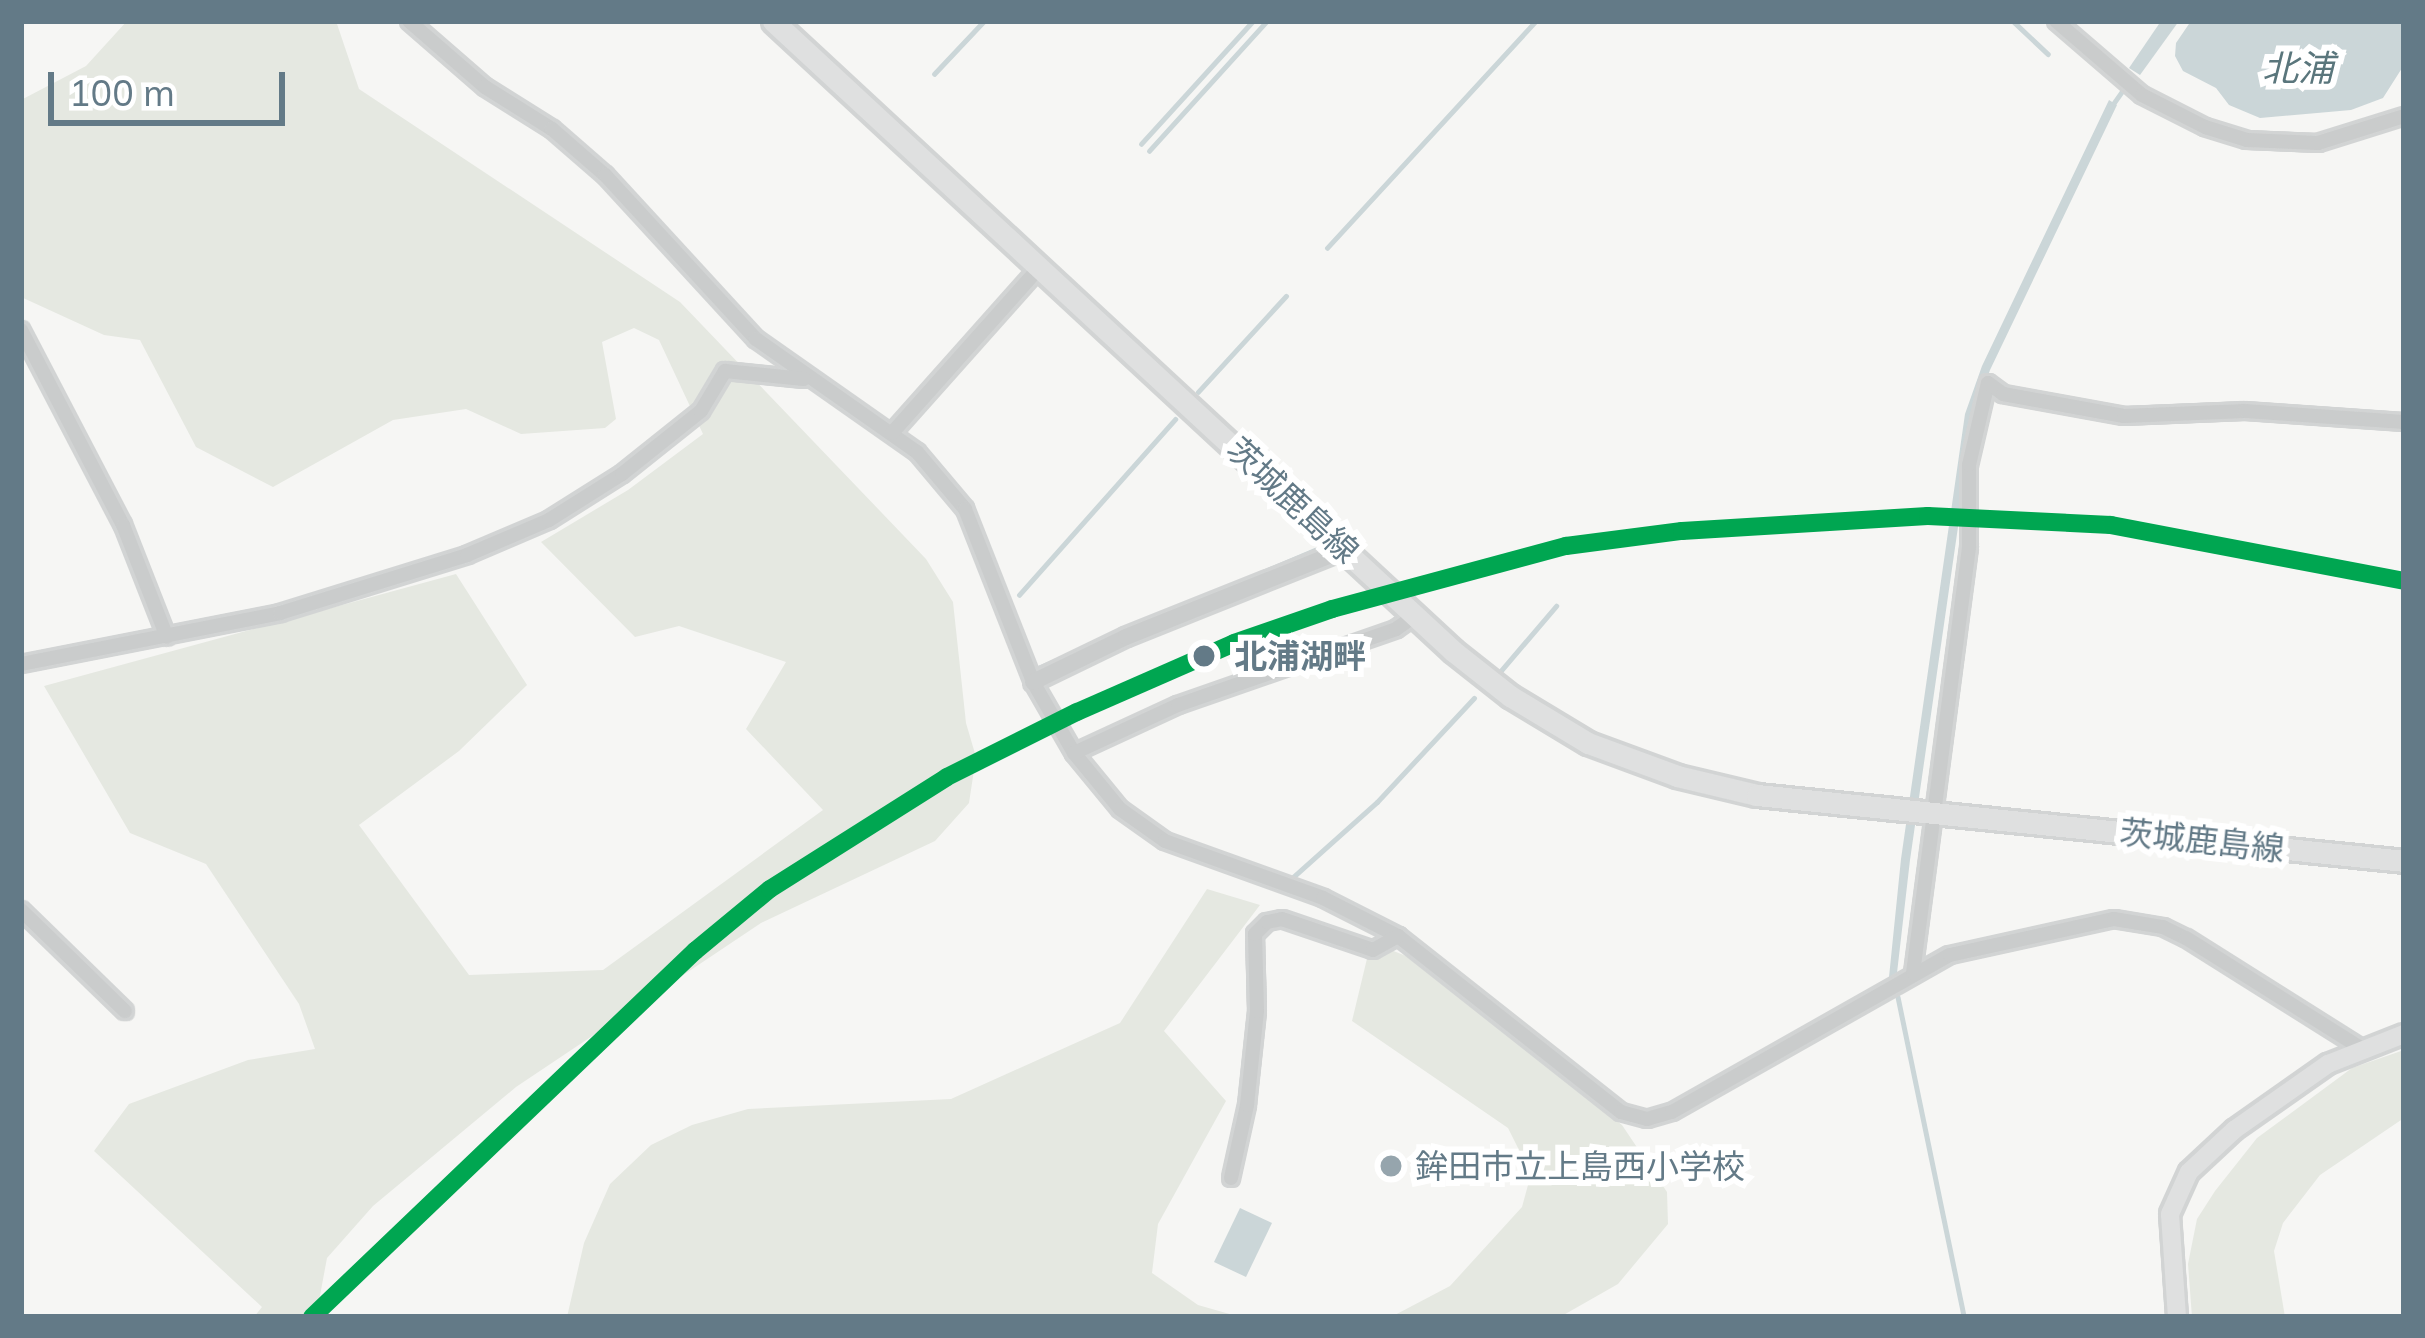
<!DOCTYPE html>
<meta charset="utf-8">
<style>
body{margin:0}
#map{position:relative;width:2425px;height:1338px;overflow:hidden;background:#f6f6f4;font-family:Mulish,"Noto Sans JP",sans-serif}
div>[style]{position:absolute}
.green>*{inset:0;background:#e5e8e1}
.water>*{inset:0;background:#cbd6d8}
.stream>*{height:4.5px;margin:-2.25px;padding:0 2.25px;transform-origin:2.25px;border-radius:2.25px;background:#cbd6d8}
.roads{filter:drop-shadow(3px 0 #d2d4d4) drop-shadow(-3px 0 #d2d4d4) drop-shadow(0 3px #d2d4d4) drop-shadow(0 -3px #d2d4d4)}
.minor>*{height:14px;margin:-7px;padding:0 7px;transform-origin:7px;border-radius:7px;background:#cacccc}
.tertiary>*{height:16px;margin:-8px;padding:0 8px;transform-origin:8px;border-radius:8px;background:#cacccc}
.secondary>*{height:18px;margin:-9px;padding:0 9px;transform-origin:9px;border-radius:9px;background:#dfe0e0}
.primary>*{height:21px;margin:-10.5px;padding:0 10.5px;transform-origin:10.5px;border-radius:10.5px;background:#dfe0e0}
.rail-1>*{height:18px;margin:-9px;padding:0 9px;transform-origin:9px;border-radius:9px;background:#00a651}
.dots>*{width:33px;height:33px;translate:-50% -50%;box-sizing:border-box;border:6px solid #fff;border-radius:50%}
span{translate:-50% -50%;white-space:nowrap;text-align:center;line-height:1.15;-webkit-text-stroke:12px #fff;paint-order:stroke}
.street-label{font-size:33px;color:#637a87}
.stop-label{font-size:33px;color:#637a87;font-weight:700}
.left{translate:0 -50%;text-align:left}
.poi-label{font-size:33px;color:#637a87}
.water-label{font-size:36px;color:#5a767c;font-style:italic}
.frame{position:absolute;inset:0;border:24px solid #637a87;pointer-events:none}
.scale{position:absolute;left:48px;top:72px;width:237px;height:54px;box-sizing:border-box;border:6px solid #637a87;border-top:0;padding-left:15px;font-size:36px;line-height:42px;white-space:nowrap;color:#637a87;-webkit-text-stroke:9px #fff;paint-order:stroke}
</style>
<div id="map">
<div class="green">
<div style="clip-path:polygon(127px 21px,336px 21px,359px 89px,680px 302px,926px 559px,953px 602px,966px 723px,976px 757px,969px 803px,935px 841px,761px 923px,516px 1087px,373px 1206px,327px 1258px,316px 1317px,254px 1317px,262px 1307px,94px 1151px,129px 1104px,248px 1060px,315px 1049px,299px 1004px,206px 864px,130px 833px,44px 686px,456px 574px,527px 685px,459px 751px,359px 825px,469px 975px,603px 970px,823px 810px,746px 729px,786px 662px,679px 626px,635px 637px,541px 542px,628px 490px,703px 434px,659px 340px,634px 328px,602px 342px,616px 419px,605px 428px,521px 434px,466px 409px,393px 420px,273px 487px,196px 447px,140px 340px,104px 335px,21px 297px,21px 100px,86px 66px)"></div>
<div style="clip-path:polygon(1207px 889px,1260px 905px,1164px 1031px,1226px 1101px,1158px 1224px,1152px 1273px,1198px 1305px,1240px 1317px,567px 1317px,584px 1243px,610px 1184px,651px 1145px,692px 1125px,748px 1109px,951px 1099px,1120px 1023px)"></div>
<div style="clip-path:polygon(1371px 942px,1406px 956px,1622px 1125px,1667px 1192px,1668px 1224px,1618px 1284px,1560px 1317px,1391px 1317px,1450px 1286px,1522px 1207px,1531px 1174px,1508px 1128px,1352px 1021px)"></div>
<div style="clip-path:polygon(2404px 1050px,2404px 1118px,2320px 1175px,2283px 1223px,2274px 1251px,2285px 1317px,2192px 1317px,2188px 1264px,2197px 1219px,2215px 1191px,2257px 1138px,2352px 1068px)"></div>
</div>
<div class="water">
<div style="clip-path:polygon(2161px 21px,2179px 21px,2140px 75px,2129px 68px)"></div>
<div style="clip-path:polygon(2191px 21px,2404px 21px,2404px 65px,2383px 98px,2351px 110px,2260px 118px,2229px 105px,2216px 88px,2183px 71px,2175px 56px,2176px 43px)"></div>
<div style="clip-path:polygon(2109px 100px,2117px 105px,1990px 370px,1974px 416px,1910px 860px,1897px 973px,1901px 993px,1894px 997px,1889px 977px,1901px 859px,1965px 414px,1982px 366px)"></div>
<div style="clip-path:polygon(1240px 1208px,1272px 1223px,1246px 1277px,1214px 1262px)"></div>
</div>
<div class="stream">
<div style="left:2013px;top:21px;width:48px;rotate:43.3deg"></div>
<div style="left:934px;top:74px;width:73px;rotate:-46.7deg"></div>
<div style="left:2111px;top:107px;width:24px;rotate:-55deg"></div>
<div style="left:1141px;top:144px;width:166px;rotate:-47.7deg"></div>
<div style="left:1149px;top:151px;width:176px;rotate:-47.8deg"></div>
<div style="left:1327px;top:248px;width:309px;rotate:-47.4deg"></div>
<div style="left:1198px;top:392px;width:130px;rotate:-47.5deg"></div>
<div style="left:1019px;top:595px;width:235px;rotate:-48.4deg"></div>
<div style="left:1038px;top:668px;width:301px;rotate:-23.1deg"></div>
<div style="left:1499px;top:673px;width:88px;rotate:-49.6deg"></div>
<div style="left:1291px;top:879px;width:115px;rotate:-41.8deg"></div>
<div style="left:1377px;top:802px;width:142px;rotate:-47deg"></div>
<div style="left:1898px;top:997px;width:327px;rotate:78.3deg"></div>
</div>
<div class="roads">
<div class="minor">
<div style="left:409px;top:21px;width:101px;rotate:41deg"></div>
<div style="left:485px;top:87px;width:79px;rotate:32.1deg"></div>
<div style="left:552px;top:129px;width:70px;rotate:41deg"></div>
<div style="left:605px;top:175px;width:223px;rotate:47.4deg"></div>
<div style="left:756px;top:339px;width:197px;rotate:35.1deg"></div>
<div style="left:917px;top:452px;width:75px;rotate:49.9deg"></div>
<div style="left:965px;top:509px;width:186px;rotate:68.5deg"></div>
<div style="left:1033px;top:682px;width:82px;rotate:60deg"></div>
<div style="left:1074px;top:753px;width:72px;rotate:50.6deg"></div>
<div style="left:1120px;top:809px;width:55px;rotate:35.4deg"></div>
<div style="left:1165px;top:841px;width:168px;rotate:19.8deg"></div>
<div style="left:1323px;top:898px;width:84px;rotate:26.9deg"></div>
<div style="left:1398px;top:936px;width:284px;rotate:38.3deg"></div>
<div style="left:1621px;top:1112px;width:27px;rotate:15deg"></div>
<div style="left:1647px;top:1119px;width:26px;rotate:-16deg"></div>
<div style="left:1672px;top:1112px;width:319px;rotate:-29.5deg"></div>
<div style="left:1950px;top:955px;width:168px;rotate:-12.4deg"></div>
<div style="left:2114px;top:919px;width:50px;rotate:9.3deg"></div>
<div style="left:2163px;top:927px;width:25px;rotate:26deg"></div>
<div style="left:2186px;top:938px;width:204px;rotate:32.2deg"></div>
<div style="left:2056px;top:21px;width:113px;rotate:40.7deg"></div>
<div style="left:2142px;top:95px;width:71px;rotate:26.9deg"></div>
<div style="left:2205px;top:127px;width:44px;rotate:17.2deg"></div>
<div style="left:2247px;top:140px;width:71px;rotate:2.4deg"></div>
<div style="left:2318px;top:143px;width:90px;rotate:-17.4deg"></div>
<div style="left:21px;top:330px;width:220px;rotate:62.4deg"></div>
<div style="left:123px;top:525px;width:120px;rotate:68.6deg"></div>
<div style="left:892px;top:433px;width:222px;rotate:-48.3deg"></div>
<div style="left:21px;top:664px;width:264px;rotate:-11.1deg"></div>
<div style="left:280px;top:613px;width:196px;rotate:-17.2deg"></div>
<div style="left:467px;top:555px;width:89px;rotate:-23.1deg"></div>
<div style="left:549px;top:520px;width:86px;rotate:-32.2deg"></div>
<div style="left:622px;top:474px;width:101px;rotate:-38.6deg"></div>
<div style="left:701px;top:411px;width:47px;rotate:-59deg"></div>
<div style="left:725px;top:371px;width:79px;rotate:5.8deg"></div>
<div style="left:1074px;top:753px;width:115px;rotate:-24.8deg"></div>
<div style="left:1178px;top:705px;width:231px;rotate:-19.2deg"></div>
<div style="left:1396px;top:629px;width:24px;rotate:-35deg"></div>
<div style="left:21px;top:910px;width:145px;rotate:44.2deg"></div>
<div style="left:1913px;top:973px;width:430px;rotate:-82.5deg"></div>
<div style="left:1969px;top:547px;width:82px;rotate:-90deg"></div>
<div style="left:1969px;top:465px;width:84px;rotate:-77deg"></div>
<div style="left:1988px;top:383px;width:19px;rotate:36deg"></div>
<div style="left:2003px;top:394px;width:123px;rotate:10.3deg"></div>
<div style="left:2124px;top:416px;width:121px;rotate:-2.4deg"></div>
<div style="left:2245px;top:411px;width:159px;rotate:4deg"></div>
<div style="left:1231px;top:1178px;width:75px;rotate:-77.6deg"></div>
<div style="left:1247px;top:1105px;width:95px;rotate:-83.9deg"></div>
<div style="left:1257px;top:1011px;width:77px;rotate:-91.5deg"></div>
<div style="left:1255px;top:934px;width:17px;rotate:-45deg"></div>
<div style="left:1267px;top:922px;width:15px;rotate:-11deg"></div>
<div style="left:1282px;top:919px;width:96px;rotate:18.8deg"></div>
<div style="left:1373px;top:950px;width:29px;rotate:-29deg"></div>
</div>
<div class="tertiary">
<div style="left:1033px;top:682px;width:103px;rotate:-25.8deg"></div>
<div style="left:1126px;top:637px;width:237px;rotate:-21.8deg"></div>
</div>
<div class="secondary">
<div style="left:2177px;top:1317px;width:103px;rotate:-93.9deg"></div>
<div style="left:2170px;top:1214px;width:46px;rotate:-65.7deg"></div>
<div style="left:2189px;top:1172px;width:62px;rotate:-43deg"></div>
<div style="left:2234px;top:1130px;width:115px;rotate:-35.1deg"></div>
<div style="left:2328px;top:1064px;width:82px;rotate:-21.5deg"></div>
</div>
<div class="primary">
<div style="left:773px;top:21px;width:927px;rotate:42.81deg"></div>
<div style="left:1453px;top:651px;width:73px;rotate:38.3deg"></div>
<div style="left:1510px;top:696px;width:91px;rotate:31.1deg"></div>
<div style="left:1588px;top:743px;width:95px;rotate:20.3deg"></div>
<div style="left:1677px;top:776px;width:82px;rotate:13.4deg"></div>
<div style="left:1757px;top:795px;width:650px;rotate:5.82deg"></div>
</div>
</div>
<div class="rail-1">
<div style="left:312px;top:1317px;width:530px;rotate:-43.7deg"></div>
<div style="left:695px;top:951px;width:97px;rotate:-39.6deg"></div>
<div style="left:770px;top:889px;width:209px;rotate:-32.3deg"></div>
<div style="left:947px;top:777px;width:145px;rotate:-26.6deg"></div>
<div style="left:1077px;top:712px;width:171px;rotate:-23.7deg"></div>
<div style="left:1234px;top:643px;width:104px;rotate:-19.1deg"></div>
<div style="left:1332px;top:609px;width:242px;rotate:-15.1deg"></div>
<div style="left:1566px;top:546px;width:117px;rotate:-7.4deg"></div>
<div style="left:1682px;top:531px;width:246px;rotate:-3.5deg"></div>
<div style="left:1928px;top:516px;width:183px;rotate:2.8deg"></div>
<div style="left:2111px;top:525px;width:298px;rotate:10.8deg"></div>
</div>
<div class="dots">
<div style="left:1204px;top:656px;background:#637a87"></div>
<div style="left:1391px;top:1166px;background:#96a5ad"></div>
</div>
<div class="street-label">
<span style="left:1293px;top:500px;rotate:43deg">茨城鹿島線</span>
<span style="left:2202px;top:840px;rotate:6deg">茨城鹿島線</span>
</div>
<div class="stop-label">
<span class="left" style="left:1234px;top:656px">北浦湖畔</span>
</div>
<div class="poi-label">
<span class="left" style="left:1415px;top:1166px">鉾田市立上島西小学校</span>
</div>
<div class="water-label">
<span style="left:2298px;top:68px">北浦</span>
</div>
<div class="frame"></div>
<div class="scale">100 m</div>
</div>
